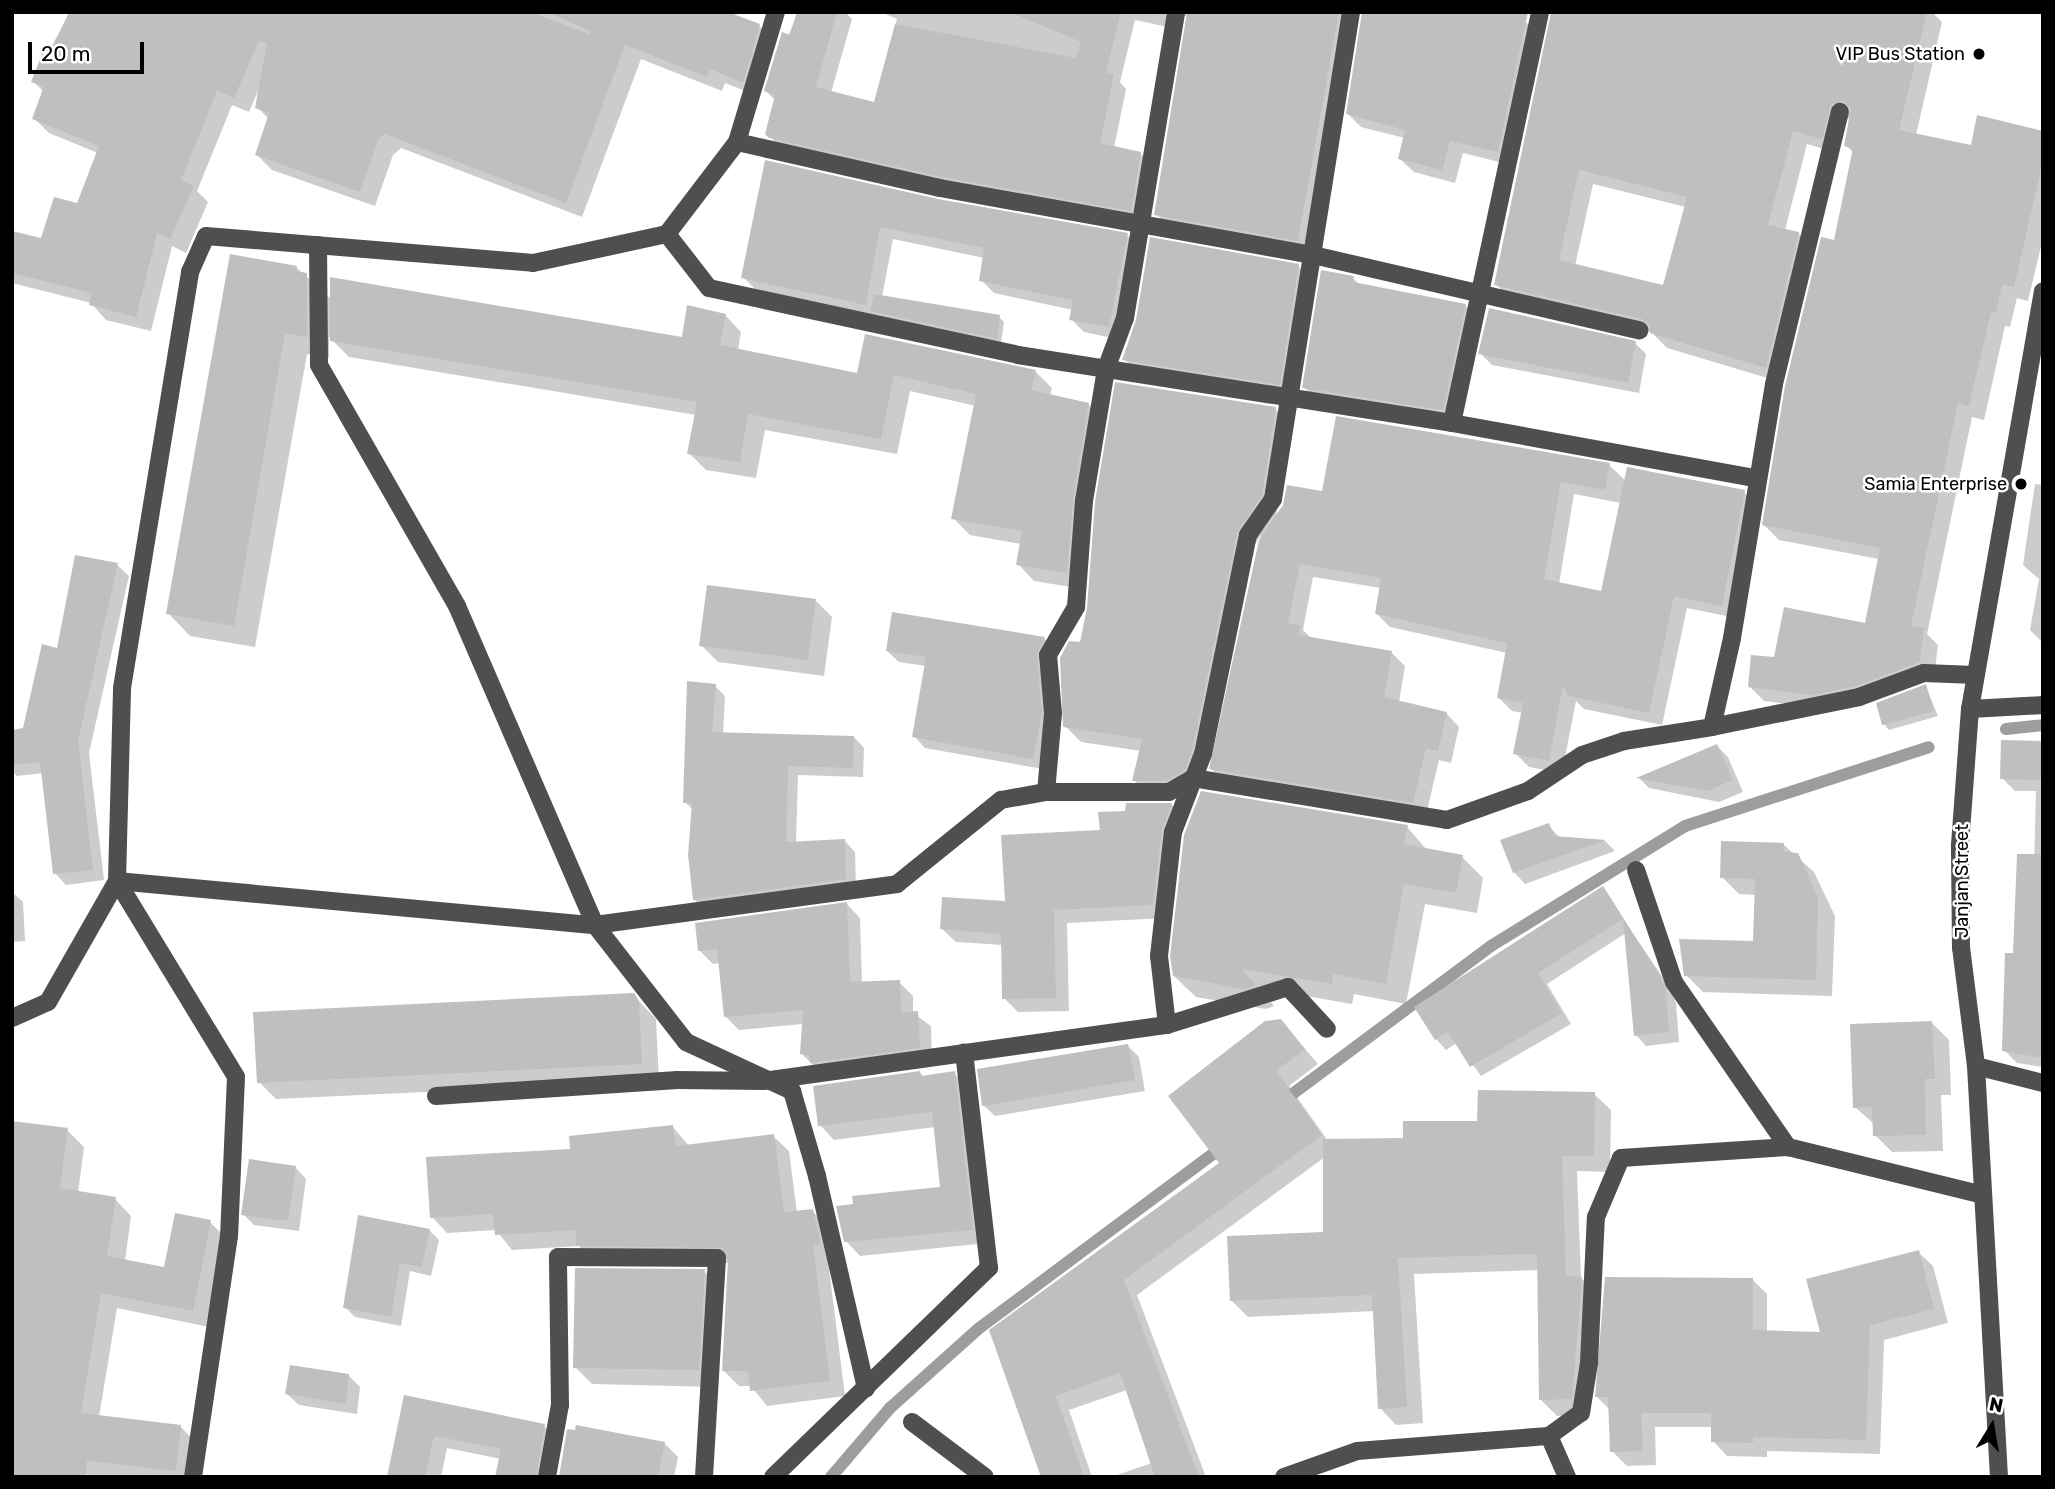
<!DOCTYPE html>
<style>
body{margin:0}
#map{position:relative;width:2055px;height:1489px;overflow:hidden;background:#fff;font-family:Rubik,sans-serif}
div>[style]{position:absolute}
.shadow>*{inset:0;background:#0003}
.stream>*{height:12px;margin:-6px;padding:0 6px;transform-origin:6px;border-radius:6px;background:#9d9d9d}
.building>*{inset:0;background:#bfbfbf}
.minor>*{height:18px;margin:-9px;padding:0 9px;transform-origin:9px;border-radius:9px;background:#4f4f4f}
.dots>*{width:19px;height:19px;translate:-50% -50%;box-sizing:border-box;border:4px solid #fff;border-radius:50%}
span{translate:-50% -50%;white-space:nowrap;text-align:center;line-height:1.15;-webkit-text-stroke:5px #fff;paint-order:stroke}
.poi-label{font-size:18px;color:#000}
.right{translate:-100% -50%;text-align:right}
.street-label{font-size:18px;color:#000}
.frame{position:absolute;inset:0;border:14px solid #000;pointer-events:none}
.north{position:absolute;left:1957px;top:1391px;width:70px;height:70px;-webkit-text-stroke:5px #fff;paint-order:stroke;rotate:11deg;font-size:19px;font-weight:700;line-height:28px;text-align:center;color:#000}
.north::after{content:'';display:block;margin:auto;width:24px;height:32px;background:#000;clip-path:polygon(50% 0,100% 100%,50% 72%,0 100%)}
.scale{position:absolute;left:28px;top:42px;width:116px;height:32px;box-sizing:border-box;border:4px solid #000;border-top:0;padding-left:9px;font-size:21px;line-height:24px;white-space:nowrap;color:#000;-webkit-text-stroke:5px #fff;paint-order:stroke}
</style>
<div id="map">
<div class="shadow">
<div style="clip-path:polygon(70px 12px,726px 12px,759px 26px,775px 41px,758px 96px,725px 83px,722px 91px,641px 59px,582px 217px,401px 148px,393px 155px,375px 206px,272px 170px,257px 155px,269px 119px,257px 107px,259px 89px,249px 112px,232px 105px,197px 191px,208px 202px,186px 253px,172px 246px,151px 331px,106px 320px,91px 303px,12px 283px,12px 233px,42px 240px,78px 205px,98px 153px,49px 133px,34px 118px,44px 92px,33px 81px)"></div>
<div style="clip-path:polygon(798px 12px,845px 12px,852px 19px,831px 93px,875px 104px,897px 19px,881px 12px,1504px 12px,1526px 22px,1539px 35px,1511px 165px,1463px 153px,1455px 183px,1414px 172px,1400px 159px,1405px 138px,1361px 127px,1348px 114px,1364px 15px,1360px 14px,1353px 24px,1311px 253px,1169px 228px,1156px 214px,1189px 15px,1181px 17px,1177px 29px,1135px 20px,1120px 82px,1126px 89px,1114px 148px,1140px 153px,1154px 167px,1144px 223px,780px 147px,767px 134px,775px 100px,766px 91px)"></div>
<div style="clip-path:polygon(evenodd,1560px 12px,1932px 12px,1942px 22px,1916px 135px,1972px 147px,2043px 132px,2043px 238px,2028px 301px,2017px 298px,2010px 327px,2005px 326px,1984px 420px,1972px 417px,1927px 634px,1938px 645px,1934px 677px,1829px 709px,1764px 701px,1749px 686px,1776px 659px,1866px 625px,1879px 559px,1779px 540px,1764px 525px,1835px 242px,1854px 153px,1845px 145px,1852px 119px,1846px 119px,1837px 153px,1807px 144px,1785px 230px,1798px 233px,1813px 248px,1781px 382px,1667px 348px,1651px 332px,1511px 300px,1496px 284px,1560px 12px,1593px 184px,1686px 207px,1665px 287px,1575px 266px,1593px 184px)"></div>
<div style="clip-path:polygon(938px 201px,1127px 235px,1140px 248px,1122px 340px,1084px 332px,1071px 319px,1073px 310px,994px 293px,981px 280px,984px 258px,893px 239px,882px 297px,999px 317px,1004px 322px,1001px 343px,756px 290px,743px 277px)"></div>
<div style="clip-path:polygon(1298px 266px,1312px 280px,1293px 398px,1138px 373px,1124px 359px)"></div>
<div style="clip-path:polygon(296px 267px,332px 300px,683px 339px,725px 315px,741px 332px,738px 350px,858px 375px,1035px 371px,1052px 388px,1050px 396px,1088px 404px,1105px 421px,1089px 518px,1083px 589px,1034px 581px,1018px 564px,1021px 544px,970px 535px,953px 518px,976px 406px,910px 391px,897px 454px,765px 430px,756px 478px,706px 470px,689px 453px,696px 415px,349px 357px,329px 337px,329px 358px,307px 354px,255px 647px,190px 636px,168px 613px)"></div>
<div style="clip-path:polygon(1353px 278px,1360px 285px,1465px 305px,1476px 316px,1454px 420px,1315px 398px,1304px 387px)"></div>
<div style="clip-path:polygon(1635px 343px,1646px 354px,1639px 393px,1492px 365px,1480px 353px)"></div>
<div style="clip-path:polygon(evenodd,1275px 409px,1291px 424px,1276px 517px,1324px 493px,1609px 465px,1626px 481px,1744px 492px,1758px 506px,1736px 618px,1687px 608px,1662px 725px,1584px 709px,1576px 701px,1562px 773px,1529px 767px,1515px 753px,1523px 713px,1512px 711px,1499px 698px,1507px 653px,1390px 627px,1377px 614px,1381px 588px,1313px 577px,1303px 630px,1312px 639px,1391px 652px,1405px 666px,1399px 702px,1446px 713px,1459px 727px,1451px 763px,1439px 760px,1426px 815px,1225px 782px,1211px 769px,1261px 535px,1252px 549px,1207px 767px,1149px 796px,1134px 780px,1141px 751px,1081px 742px,1065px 726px,1082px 644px,1275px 409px,1574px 494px,1621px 503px,1602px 593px,1559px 584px,1574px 494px)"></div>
<div style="clip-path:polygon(2035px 484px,2043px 485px,2043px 643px,2030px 630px,2039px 579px,2023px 565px)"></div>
<div style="clip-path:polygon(117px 565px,129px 576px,89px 753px,104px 880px,66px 885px,55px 873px,43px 773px,17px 776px,12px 771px,12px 731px,25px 730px,58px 650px)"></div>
<div style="clip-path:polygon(815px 600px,832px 617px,824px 676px,718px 662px,701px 645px)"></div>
<div style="clip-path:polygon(893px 614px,1045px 639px,1056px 650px,1043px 769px,925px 748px,914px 736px,926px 666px,899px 662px,887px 651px)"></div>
<div style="clip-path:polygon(715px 686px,725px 696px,723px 734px,854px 737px,864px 748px,863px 777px,798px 775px,796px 843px,845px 841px,855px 852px,856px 889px,705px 910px,694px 899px,693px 810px,685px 802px)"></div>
<div style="clip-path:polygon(1926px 687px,1938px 716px,1889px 730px,1884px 724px)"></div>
<div style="clip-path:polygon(2043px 742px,2043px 1067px,2017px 1063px,2004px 1050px,2015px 954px,2034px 867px,2036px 791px,2015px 791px,2002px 778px)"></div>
<div style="clip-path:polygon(1717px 746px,1728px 757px,1743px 792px,1719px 802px,1649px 788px,1639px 778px)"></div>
<div style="clip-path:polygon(1171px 804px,1185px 818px,1166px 918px,1067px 923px,1069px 1011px,1018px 1012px,1004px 998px,1003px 945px,956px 942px,942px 929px,1006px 903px,1101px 832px)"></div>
<div style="clip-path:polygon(1548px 825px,1561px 839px,1605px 841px,1615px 851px,1525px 884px,1514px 872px)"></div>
<div style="clip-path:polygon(1407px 827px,1427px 850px,1462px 857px,1483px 878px,1477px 913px,1425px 904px,1406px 1004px,1354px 994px,1352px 1004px,1260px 988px,1274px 1006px,1266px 1009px,1196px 997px,1174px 976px)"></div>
<div style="clip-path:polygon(1784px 845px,1814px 872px,1835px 916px,1832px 996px,1703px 992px,1686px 975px,1755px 943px,1756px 895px,1739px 894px,1722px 877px)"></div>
<div style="clip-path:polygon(1602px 888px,1670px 988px,1676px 1003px,1679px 1042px,1646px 1046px,1636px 1035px,1626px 933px,1547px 984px,1571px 1024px,1481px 1076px,1457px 1043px,1446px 1050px,1436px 1039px)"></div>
<div style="clip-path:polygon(12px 892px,23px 902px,25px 941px,12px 942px)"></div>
<div style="clip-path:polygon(847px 904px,860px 918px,862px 983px,899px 982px,913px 996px,913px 1013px,931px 1026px,932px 1061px,815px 1067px,801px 1053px,803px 1024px,739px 1030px,726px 1017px,720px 963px,713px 964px,699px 950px)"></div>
<div style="clip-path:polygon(633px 995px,656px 1019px,659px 1081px,276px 1099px,259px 1082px)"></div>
<div style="clip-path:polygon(1281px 1021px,1318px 1064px,1289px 1086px,1328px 1141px,1405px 1140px,1594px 1094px,1611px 1110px,1610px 1172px,1577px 1171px,1581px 1278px,1597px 1295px,1587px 1414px,1557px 1416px,1541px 1400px,1539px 1270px,1414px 1274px,1423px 1423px,1396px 1425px,1380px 1408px,1375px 1311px,1248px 1317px,1231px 1300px,1325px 1234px,1325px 1157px,1137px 1295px,1206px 1477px,1111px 1477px,1152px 1463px,1127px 1390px,1069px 1410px,1092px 1477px,1042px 1477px,991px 1331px,1221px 1164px)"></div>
<div style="clip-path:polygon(1932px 1023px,1949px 1040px,1951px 1095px,1941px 1095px,1943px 1151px,1892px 1152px,1875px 1135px,1874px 1124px,1855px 1107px)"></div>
<div style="clip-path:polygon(1128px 1046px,1139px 1057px,1145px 1091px,995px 1116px,983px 1105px)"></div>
<div style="clip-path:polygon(920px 1073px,924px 1077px,954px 1073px,969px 1088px,987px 1243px,860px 1256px,846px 1241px,942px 1189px,935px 1127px,834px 1140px,820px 1125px)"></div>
<div style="clip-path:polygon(672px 1126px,689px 1146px,773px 1136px,789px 1151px,797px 1213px,812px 1211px,828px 1226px,828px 1261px,845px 1396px,767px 1406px,751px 1386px,739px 1386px,723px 1370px,730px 1263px,593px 1261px,579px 1246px,512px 1250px,496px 1230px,447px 1233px,432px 1217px,572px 1150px)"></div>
<div style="clip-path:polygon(67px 1130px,84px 1147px,78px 1193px,115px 1199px,131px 1216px,125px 1261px,165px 1269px,210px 1222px,227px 1239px,209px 1327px,117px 1308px,99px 1417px,181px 1427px,197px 1444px,193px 1477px,106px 1477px,12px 1465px)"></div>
<div style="clip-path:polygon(295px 1167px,306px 1179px,299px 1231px,254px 1225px,243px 1214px)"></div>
<div style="clip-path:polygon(429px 1230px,439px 1240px,431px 1276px,410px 1271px,401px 1326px,355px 1317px,345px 1307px)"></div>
<div style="clip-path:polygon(1918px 1252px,1933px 1266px,1948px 1323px,1884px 1340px,1880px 1454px,1767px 1451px,1767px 1457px,1727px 1456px,1713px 1441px,1713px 1427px,1655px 1427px,1656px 1465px,1627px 1466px,1612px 1451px,1610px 1410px,1597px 1397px,1752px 1279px,1767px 1294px,1767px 1332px,1822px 1334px)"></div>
<div style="clip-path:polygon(704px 1271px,721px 1288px,715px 1387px,592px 1384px,575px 1367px)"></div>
<div style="clip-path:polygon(349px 1376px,360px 1387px,357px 1414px,299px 1405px,287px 1394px)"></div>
<div style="clip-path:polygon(405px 1398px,544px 1426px,558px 1440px,551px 1477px,497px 1477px,501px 1459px,447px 1448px,441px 1477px,389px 1477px)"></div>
<div style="clip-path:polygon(664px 1443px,678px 1457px,674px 1477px,559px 1477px)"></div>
</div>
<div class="stream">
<div style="left:2006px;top:729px;width:37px;rotate:-6deg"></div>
<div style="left:1279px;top:1104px;width:264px;rotate:-36.7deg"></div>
<div style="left:1491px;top:946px;width:228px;rotate:-31.7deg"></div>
<div style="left:1685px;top:826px;width:256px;rotate:-17.9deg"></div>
<div style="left:831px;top:1477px;width:91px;rotate:-49.5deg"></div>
<div style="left:890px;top:1408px;width:118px;rotate:-41.9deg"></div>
<div style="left:978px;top:1329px;width:309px;rotate:-36.7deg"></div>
</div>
<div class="building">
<div style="clip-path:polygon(69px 12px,530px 12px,589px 34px,590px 31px,548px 12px,728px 12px,760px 24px,743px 83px,710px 69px,707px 77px,625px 45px,566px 203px,385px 134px,378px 140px,360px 192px,255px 155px,269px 113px,255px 108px,267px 43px,259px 41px,234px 98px,217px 91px,181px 180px,194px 186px,170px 239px,157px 233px,136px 317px,89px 305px,92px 293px,12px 273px,12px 231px,41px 238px,54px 197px,77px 203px,99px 146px,32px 119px,44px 86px,31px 82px,46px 44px,53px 47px)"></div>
<div style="clip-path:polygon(797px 12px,837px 12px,816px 87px,874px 102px,895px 24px,1076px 58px,1081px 42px,1010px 12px,1121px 12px,1106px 72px,1114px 74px,1100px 143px,1141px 152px,1131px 211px,942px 177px,769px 138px,765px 134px,775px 95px,764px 91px,782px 32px,790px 35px)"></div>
<div style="clip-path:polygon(1187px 12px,1339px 12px,1298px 241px,1154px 215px)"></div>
<div style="clip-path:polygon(1362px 12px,1528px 12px,1498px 152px,1450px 141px,1442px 170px,1398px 159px,1405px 130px,1346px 114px)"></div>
<div style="clip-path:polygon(evenodd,1551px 12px,1927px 12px,1899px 130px,1971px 145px,1977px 115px,2043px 131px,2043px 161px,2014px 287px,2002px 284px,1996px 313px,1991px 312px,1969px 406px,1958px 403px,1911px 626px,1924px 628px,1920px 662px,1856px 686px,1813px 695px,1748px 687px,1751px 655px,1774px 657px,1784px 607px,1865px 623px,1880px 548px,1762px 525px,1785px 386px,1821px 237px,1834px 240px,1853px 148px,1844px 146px,1851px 108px,1842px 101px,1831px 105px,1822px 139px,1793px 131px,1768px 225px,1799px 232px,1766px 368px,1650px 333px,1650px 326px,1642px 319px,1494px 285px,1551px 12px,1579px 170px,1687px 197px,1663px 285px,1559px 260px,1579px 170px)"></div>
<div style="clip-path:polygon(765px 160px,938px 199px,1128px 233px,1109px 327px,1069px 320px,1073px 300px,979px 281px,984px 248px,880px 227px,866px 305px,741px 278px)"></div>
<div style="clip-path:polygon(1150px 237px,1299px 264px,1280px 385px,1122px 360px,1136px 320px)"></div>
<div style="clip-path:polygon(230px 254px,297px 266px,296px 271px,307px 273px,307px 337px,285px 333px,234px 626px,166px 614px)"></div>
<div style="clip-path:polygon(1321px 270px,1354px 276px,1353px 282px,1466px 304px,1443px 410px,1302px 388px)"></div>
<div style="clip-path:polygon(330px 277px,682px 337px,687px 305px,726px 314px,720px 345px,857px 373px,865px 334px,1036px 370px,1031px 390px,1089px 403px,1073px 500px,1067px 573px,1016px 565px,1022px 531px,951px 519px,976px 394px,894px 375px,881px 439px,748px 414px,740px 462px,687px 454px,697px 402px,330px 341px)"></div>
<div style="clip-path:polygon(874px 294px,1000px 315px,997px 339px,870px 311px)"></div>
<div style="clip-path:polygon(1489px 308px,1636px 341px,1628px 383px,1478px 354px)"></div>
<div style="clip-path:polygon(1115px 382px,1276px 407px,1262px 495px,1237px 533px,1192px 751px,1185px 770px,1166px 781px,1132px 781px,1142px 739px,1063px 727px,1060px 658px,1069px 641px,1080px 642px,1087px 608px,1095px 502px)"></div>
<div style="clip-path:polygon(1336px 416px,1610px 463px,1605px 490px,1561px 482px,1544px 579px,1601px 591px,1627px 467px,1745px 490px,1722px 606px,1674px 596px,1649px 713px,1568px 696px,1563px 685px,1549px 761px,1513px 754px,1523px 703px,1497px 698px,1507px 643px,1375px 614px,1381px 578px,1300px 564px,1288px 623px,1301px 625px,1299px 635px,1392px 651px,1384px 697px,1447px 712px,1438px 751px,1426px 748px,1413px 803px,1209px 769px,1259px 540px,1283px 505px,1287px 485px,1322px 491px)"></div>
<div style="clip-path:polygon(75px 555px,118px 563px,78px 741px,93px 870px,53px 874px,40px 762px,12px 765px,12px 730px,23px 728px,42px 644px,57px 648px)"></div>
<div style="clip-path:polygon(707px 585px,816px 599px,808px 660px,699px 646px)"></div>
<div style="clip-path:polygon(892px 612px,1045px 637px,1037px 655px,1042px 713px,1033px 759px,912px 737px,926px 657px,886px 651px)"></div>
<div style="clip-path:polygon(687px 681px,716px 684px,712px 732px,854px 736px,853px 768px,788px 766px,786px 842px,845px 839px,846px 879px,693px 900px,688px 855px,692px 803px,683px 803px)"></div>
<div style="clip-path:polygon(1926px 684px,1934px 711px,1882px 725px,1876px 703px)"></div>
<div style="clip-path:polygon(2001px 740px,2043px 741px,2043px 780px,2000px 779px)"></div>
<div style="clip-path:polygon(1717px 744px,1733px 780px,1707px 791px,1636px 778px)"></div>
<div style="clip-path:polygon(1201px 791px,1408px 825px,1404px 844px,1463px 855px,1456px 893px,1404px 884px,1386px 984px,1333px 974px,1332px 984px,1242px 969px,1255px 985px,1244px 989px,1173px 976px,1170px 956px,1184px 835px)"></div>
<div style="clip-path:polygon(1126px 803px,1172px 803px,1162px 830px,1153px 905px,1054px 910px,1056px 998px,1002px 999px,1001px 934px,940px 929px,942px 897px,1005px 901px,1001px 835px,1100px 830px,1098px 812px,1125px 811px)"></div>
<div style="clip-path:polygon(1549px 823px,1554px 836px,1606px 840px,1513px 873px,1500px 840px)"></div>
<div style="clip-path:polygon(1721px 841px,1784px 843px,1784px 852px,1798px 853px,1818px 897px,1816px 980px,1684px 976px,1679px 939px,1753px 941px,1755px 879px,1720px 878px)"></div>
<div style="clip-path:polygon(2017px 854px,2043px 854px,2043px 1058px,2002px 1051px,2005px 953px,2013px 953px)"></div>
<div style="clip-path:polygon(1603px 886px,1660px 976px,1666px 991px,1669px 1032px,1634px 1036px,1623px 919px,1538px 973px,1562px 1013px,1470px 1067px,1448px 1032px,1435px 1040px,1414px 1007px)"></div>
<div style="clip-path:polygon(847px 902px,850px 982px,900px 980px,901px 1012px,918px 1011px,920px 1048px,810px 1063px,809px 1055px,800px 1054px,803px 1010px,724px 1017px,717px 949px,698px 951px,695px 923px)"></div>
<div style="clip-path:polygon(634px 993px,639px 1001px,642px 1064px,257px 1083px,253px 1012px)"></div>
<div style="clip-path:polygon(1281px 1019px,1305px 1049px,1276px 1071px,1322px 1135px,1124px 1280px,1199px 1477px,1155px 1477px,1120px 1373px,1056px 1396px,1084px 1477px,1041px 1477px,989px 1330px,1219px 1163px,1168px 1096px,1265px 1021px)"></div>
<div style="clip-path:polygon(1932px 1021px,1935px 1079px,1925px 1079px,1926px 1135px,1873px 1136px,1872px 1107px,1853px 1108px,1850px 1024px)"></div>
<div style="clip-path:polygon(1128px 1044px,1135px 1080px,982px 1106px,977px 1069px)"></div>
<div style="clip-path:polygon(920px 1071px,921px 1076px,955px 1071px,973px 1230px,844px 1242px,836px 1206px,853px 1204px,852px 1196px,940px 1187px,932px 1112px,818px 1126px,813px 1086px)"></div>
<div style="clip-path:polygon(1478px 1090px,1595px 1092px,1594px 1156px,1562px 1156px,1566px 1276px,1582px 1277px,1572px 1399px,1539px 1400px,1537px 1254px,1398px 1258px,1407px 1407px,1378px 1409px,1372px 1295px,1230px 1301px,1227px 1236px,1323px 1232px,1323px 1139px,1403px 1138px,1403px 1121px,1477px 1121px)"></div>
<div style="clip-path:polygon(12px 1121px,68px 1128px,60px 1188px,116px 1197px,107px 1256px,164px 1267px,175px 1213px,211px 1220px,193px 1311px,101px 1293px,81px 1413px,181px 1425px,176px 1471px,87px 1461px,86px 1477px,12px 1477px)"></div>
<div style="clip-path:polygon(673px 1125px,676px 1146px,774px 1134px,784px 1212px,813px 1209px,821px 1245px,813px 1245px,830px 1381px,750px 1391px,748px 1371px,722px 1371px,728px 1259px,722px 1248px,576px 1246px,576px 1230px,495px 1235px,493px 1214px,430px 1218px,426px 1157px,570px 1149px,569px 1136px)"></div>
<div style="clip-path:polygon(249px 1159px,296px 1166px,288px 1221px,241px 1215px)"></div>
<div style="clip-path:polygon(358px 1215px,430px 1229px,422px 1267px,400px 1263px,391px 1317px,343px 1308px)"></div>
<div style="clip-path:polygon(1919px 1250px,1934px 1309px,1870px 1325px,1866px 1440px,1753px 1437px,1753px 1443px,1711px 1442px,1711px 1413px,1641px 1413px,1643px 1451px,1610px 1452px,1608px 1397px,1595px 1397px,1605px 1277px,1753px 1278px,1753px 1330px,1820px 1332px,1806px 1279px)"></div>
<div style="clip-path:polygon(575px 1268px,705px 1269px,699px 1370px,573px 1368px)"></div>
<div style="clip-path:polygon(290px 1365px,349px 1374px,346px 1404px,285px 1394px)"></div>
<div style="clip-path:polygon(404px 1395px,545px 1424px,536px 1477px,495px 1477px,501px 1449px,434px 1436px,425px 1477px,387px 1477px)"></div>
<div style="clip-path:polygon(576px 1425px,665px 1442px,658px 1477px,559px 1477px,567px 1429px,575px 1430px)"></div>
</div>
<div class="minor">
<div style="left:776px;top:12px;width:136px;rotate:106.7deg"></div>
<div style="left:737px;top:142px;width:116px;rotate:127.3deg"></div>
<div style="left:667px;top:234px;width:68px;rotate:52.1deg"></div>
<div style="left:709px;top:288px;width:316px;rotate:12.2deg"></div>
<div style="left:1018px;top:355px;width:439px;rotate:8.9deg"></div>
<div style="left:1452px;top:423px;width:308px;rotate:10.3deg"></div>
<div style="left:737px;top:142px;width:208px;rotate:12.8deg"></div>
<div style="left:940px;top:188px;width:379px;rotate:10.2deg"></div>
<div style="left:1313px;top:255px;width:335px;rotate:13deg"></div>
<div style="left:318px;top:245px;width:120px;rotate:89.5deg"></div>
<div style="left:319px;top:365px;width:278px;rotate:60.2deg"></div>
<div style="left:457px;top:606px;width:348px;rotate:66.6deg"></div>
<div style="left:595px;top:925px;width:148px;rotate:52.1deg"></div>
<div style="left:686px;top:1042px;width:117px;rotate:24.8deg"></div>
<div style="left:792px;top:1091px;width:89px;rotate:73.6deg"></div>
<div style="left:817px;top:1176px;width:218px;rotate:77deg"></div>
<div style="left:1452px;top:423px;width:420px;rotate:-77.9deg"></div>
<div style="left:1970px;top:709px;width:73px;rotate:-3.1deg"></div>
<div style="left:1712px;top:727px;width:150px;rotate:-11.5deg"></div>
<div style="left:1859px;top:697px;width:69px;rotate:-20.3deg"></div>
<div style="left:1924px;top:673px;width:51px;rotate:2.2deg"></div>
<div style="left:1046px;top:792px;width:79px;rotate:-84.9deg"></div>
<div style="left:1053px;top:713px;width:58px;rotate:-94.9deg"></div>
<div style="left:1048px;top:655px;width:56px;rotate:-59.7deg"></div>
<div style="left:1076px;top:607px;width:106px;rotate:-85.7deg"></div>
<div style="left:1084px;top:501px;width:134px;rotate:-80.5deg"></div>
<div style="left:1106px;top:369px;width:54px;rotate:-69.6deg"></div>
<div style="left:1125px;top:318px;width:310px;rotate:-80.5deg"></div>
<div style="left:1636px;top:870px;width:118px;rotate:71.3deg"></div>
<div style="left:1674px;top:982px;width:201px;rotate:55.4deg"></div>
<div style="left:117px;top:881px;width:480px;rotate:5.3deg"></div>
<div style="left:595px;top:925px;width:305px;rotate:-7.7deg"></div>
<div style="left:897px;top:884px;width:134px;rotate:-38.9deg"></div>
<div style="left:1001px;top:800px;width:46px;rotate:-10.1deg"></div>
<div style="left:1046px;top:792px;width:123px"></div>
<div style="left:1169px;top:792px;width:28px;rotate:-30deg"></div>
<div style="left:1193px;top:778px;width:257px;rotate:9.4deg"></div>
<div style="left:1447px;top:820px;width:86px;rotate:-19.7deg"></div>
<div style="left:1528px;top:791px;width:65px;rotate:-33.7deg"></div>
<div style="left:1582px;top:755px;width:44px;rotate:-18.4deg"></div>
<div style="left:1624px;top:741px;width:89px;rotate:-9deg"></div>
<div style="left:1712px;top:727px;width:91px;rotate:-77.3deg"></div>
<div style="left:1732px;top:638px;width:257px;rotate:-80.6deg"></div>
<div style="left:1774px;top:384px;width:280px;rotate:-76.4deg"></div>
<div style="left:117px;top:881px;width:229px;rotate:58.7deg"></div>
<div style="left:236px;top:1077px;width:159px;rotate:92.5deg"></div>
<div style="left:229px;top:1236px;width:244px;rotate:98.5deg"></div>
<div style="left:12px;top:1018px;width:39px;rotate:-24deg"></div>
<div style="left:48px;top:1002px;width:139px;rotate:-60.3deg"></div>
<div style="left:117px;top:881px;width:193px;rotate:-88.5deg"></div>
<div style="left:122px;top:688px;width:422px;rotate:-80.7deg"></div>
<div style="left:190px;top:272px;width:39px;rotate:-66deg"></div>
<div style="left:206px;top:236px;width:328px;rotate:4.7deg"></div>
<div style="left:533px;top:263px;width:137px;rotate:-12.2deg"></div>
<div style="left:1167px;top:1025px;width:69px;rotate:-96.6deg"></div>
<div style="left:1159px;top:956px;width:125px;rotate:-83.6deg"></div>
<div style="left:1173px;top:832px;width:84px;rotate:-69deg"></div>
<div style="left:1203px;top:754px;width:224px;rotate:-78.4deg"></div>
<div style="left:1248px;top:535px;width:44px;rotate:-55.2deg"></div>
<div style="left:1273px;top:499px;width:493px;rotate:-80.9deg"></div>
<div style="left:1976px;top:1066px;width:69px;rotate:14.2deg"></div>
<div style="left:436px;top:1096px;width:242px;rotate:-3.8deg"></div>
<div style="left:677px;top:1080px;width:86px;rotate:0.7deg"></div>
<div style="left:763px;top:1081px;width:408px;rotate:-7.9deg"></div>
<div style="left:1167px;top:1025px;width:127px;rotate:-17.4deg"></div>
<div style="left:1288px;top:987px;width:57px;rotate:47.1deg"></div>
<div style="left:912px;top:1422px;width:91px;rotate:37deg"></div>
<div style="left:1549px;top:1436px;width:45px;rotate:66.3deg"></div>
<div style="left:547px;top:1477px;width:73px;rotate:-79.8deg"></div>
<div style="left:560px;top:1405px;width:148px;rotate:-90.8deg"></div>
<div style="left:558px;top:1257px;width:159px;rotate:0.4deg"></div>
<div style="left:717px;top:1258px;width:219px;rotate:93.4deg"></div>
<div style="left:773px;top:1477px;width:301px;rotate:-44.1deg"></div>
<div style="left:989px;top:1268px;width:217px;rotate:-96.6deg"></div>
<div style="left:1284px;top:1477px;width:77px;rotate:-19.6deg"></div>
<div style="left:1357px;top:1451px;width:193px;rotate:-4.5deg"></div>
<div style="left:1549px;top:1436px;width:39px;rotate:-36deg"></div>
<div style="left:1581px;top:1413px;width:51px;rotate:-80.9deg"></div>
<div style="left:1589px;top:1363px;width:146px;rotate:-87.3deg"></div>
<div style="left:1596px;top:1217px;width:64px;rotate:-67deg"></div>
<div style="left:1621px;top:1158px;width:167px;rotate:-3.8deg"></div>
<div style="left:1788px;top:1147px;width:198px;rotate:13.8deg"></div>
<div style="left:1999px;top:1477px;width:412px;rotate:-93.2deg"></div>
<div style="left:1976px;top:1066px;width:119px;rotate:-97.2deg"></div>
<div style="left:1961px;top:948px;width:103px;rotate:-90.6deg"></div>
<div style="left:1960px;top:845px;width:136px;rotate:-85.8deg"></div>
<div style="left:1970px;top:709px;width:424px;rotate:-80.1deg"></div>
</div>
<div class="dots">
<div style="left:1979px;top:54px;background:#000"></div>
<div style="left:2021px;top:484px;background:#000"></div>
</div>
<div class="poi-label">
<span class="right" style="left:1965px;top:54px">VIP Bus Station</span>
<span class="right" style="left:2007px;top:484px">Samia Enterprise</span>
</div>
<div class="street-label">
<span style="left:1962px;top:881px;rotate:-90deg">Janjan Street</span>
</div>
<div class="frame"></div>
<div class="north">N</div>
<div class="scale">20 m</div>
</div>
